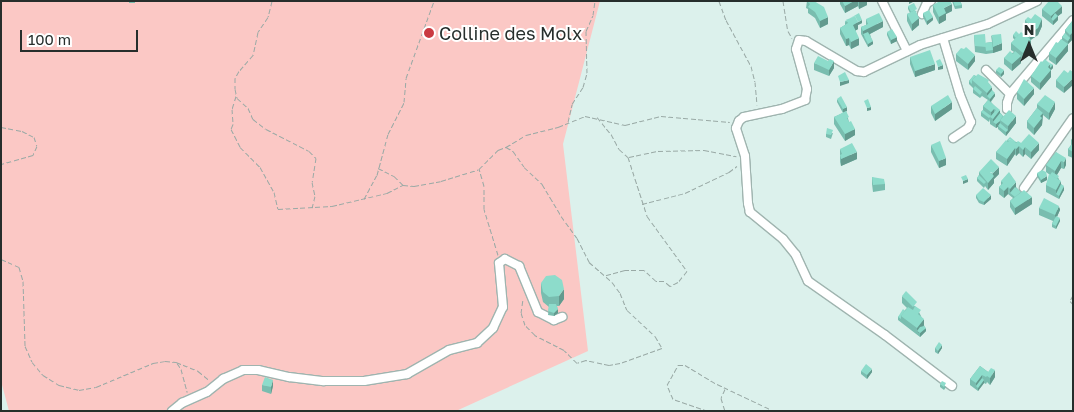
<!DOCTYPE html>
<style>
body{margin:0}
#map{position:relative;width:1074px;height:412px;overflow:hidden;background:#dcf1ec;font-family:"Golos Text",sans-serif}
div>[style]{position:absolute}
.green>*{inset:0;background:#fbc8c5}
.path>*{height:1px;margin-top:-0.5px;transform-origin:0;background:repeating-linear-gradient(90deg,#99a9a5 0 5px,transparent 0 7.5px)}
.roads{filter:drop-shadow(1px 0 #9fb4af) drop-shadow(-1px 0 #9fb4af) drop-shadow(0 1px #9fb4af) drop-shadow(0 -1px #9fb4af)}
.minor>*{height:8px;margin:-4px;padding:0 4px;transform-origin:4px;border-radius:4px;background:#fff}
.wall>*{inset:0;background:#79bdaf}
.shaded-wall>*{inset:0;background:#639a8e}
.building>*{inset:0;background:#8ddccb}
.dots>*{width:14px;height:14px;translate:-50% -50%;box-sizing:border-box;border:2px solid #fff;border-radius:50%}
span{translate:-50% -50%;white-space:nowrap;text-align:center;line-height:1.15;-webkit-text-stroke:4px #fff;paint-order:stroke}
.poi-label{font-size:18px;color:#262e2c}
.left{translate:0 -50%;text-align:left}
.frame{position:absolute;inset:0;border:2px solid #262e2c;pointer-events:none}
.north{position:absolute;left:1004px;top:20px;width:50px;height:50px;-webkit-text-stroke:4px #fff;paint-order:stroke;rotate:0deg;font-size:14px;font-weight:700;line-height:20px;text-align:center;color:#262e2c}
.north::after{content:'';display:block;margin:auto;width:18px;height:22px;background:#262e2c;clip-path:polygon(50% 0,100% 100%,50% 72%,0 100%)}
.scale{position:absolute;left:20px;top:30px;width:118px;height:22px;box-sizing:border-box;border:2px solid #262e2c;border-top:0;padding-left:6px;font-size:15px;line-height:18px;white-space:nowrap;color:#262e2c;-webkit-text-stroke:4px #fff;paint-order:stroke}
</style>
<div id="map">
<div class="green">
<div style="clip-path:polygon(1px 1px,600px 1px,563px 144px,588px 351px,456px 411px,9px 411px,1px 381px)"></div>
</div>
<div class="path">
<div style="left:272px;top:1px;width:16px;rotate:104deg"></div>
<div style="left:268px;top:17px;width:18px;rotate:124deg"></div>
<div style="left:258px;top:32px;width:24px;rotate:102deg"></div>
<div style="left:253px;top:55px;width:21px;rotate:131deg"></div>
<div style="left:239px;top:71px;width:8px;rotate:120deg"></div>
<div style="left:235px;top:78px;width:11px;rotate:90deg"></div>
<div style="left:235px;top:89px;width:9px;rotate:77deg"></div>
<div style="left:237px;top:98px;width:15px;rotate:42deg"></div>
<div style="left:248px;top:108px;width:12px;rotate:66deg"></div>
<div style="left:253px;top:119px;width:16px;rotate:38deg"></div>
<div style="left:266px;top:129px;width:48px;rotate:27.1deg"></div>
<div style="left:309px;top:151px;width:10px;rotate:45deg"></div>
<div style="left:316px;top:158px;width:24px;rotate:99deg"></div>
<div style="left:312px;top:182px;width:14px;rotate:78deg"></div>
<div style="left:315px;top:196px;width:12px;rotate:104deg"></div>
<div style="left:719px;top:1px;width:20px;rotate:70deg"></div>
<div style="left:726px;top:20px;width:52px;rotate:61.5deg"></div>
<div style="left:751px;top:66px;width:16px;rotate:76deg"></div>
<div style="left:755px;top:82px;width:23px;rotate:85deg"></div>
<div style="left:783px;top:1px;width:30px;rotate:81deg"></div>
<div style="left:788px;top:31px;width:8px;rotate:60deg"></div>
<div style="left:236px;top:96px;width:14px;rotate:107deg"></div>
<div style="left:232px;top:109px;width:15px;rotate:86deg"></div>
<div style="left:233px;top:124px;width:5px;rotate:112deg"></div>
<div style="left:231px;top:129px;width:20px;rotate:63deg"></div>
<div style="left:240px;top:147px;width:28px;rotate:45deg"></div>
<div style="left:260px;top:167px;width:29px;rotate:61deg"></div>
<div style="left:274px;top:192px;width:17px;rotate:77deg"></div>
<div style="left:278px;top:209px;width:54px;rotate:-3.2deg"></div>
<div style="left:332px;top:206px;width:57px;rotate:-13.3deg"></div>
<div style="left:387px;top:193px;width:18px;rotate:-27deg"></div>
<div style="left:597px;top:117px;width:22px;rotate:51deg"></div>
<div style="left:611px;top:134px;width:17px;rotate:62deg"></div>
<div style="left:619px;top:149px;width:12px;rotate:42deg"></div>
<div style="left:628px;top:157px;width:62px;rotate:72.1deg"></div>
<div style="left:647px;top:216px;width:68px;rotate:54deg"></div>
<div style="left:687px;top:271px;width:14px;rotate:129deg"></div>
<div style="left:678px;top:282px;width:9px;rotate:153deg"></div>
<div style="left:670px;top:286px;width:8px;rotate:-140deg"></div>
<div style="left:664px;top:281px;width:8px;rotate:180deg"></div>
<div style="left:656px;top:281px;width:16px;rotate:-137deg"></div>
<div style="left:644px;top:270px;width:19px;rotate:180deg"></div>
<div style="left:625px;top:270px;width:20px;rotate:165deg"></div>
<div style="left:568px;top:122px;width:18px;rotate:-77deg"></div>
<div style="left:572px;top:104px;width:20px;rotate:-57deg"></div>
<div style="left:583px;top:87px;width:15px;rotate:-74deg"></div>
<div style="left:587px;top:73px;width:42px;rotate:-91.4deg"></div>
<div style="left:586px;top:31px;width:17px;rotate:-66deg"></div>
<div style="left:593px;top:15px;width:14px;rotate:-82deg"></div>
<div style="left:1px;top:127px;width:21px;rotate:11deg"></div>
<div style="left:22px;top:131px;width:13px;rotate:27deg"></div>
<div style="left:34px;top:137px;width:9px;rotate:72deg"></div>
<div style="left:37px;top:146px;width:10px;rotate:114deg"></div>
<div style="left:33px;top:155px;width:33px;rotate:164deg"></div>
<div style="left:506px;top:147px;width:8px;rotate:30deg"></div>
<div style="left:513px;top:151px;width:19px;rotate:55deg"></div>
<div style="left:524px;top:167px;width:25px;rotate:43deg"></div>
<div style="left:542px;top:184px;width:37px;rotate:59deg"></div>
<div style="left:561px;top:216px;width:27px;rotate:54deg"></div>
<div style="left:577px;top:238px;width:27px;rotate:63deg"></div>
<div style="left:589px;top:262px;width:30px;rotate:41deg"></div>
<div style="left:612px;top:282px;width:14px;rotate:54deg"></div>
<div style="left:620px;top:293px;width:18px;rotate:68deg"></div>
<div style="left:627px;top:310px;width:38px;rotate:43deg"></div>
<div style="left:655px;top:336px;width:14px;rotate:60deg"></div>
<div style="left:662px;top:348px;width:45px;rotate:160.3deg"></div>
<div style="left:620px;top:363px;width:11px;rotate:170deg"></div>
<div style="left:609px;top:365px;width:24px;rotate:-168deg"></div>
<div style="left:586px;top:360px;width:9px;rotate:162deg"></div>
<div style="left:577px;top:363px;width:18px;rotate:-135deg"></div>
<div style="left:564px;top:350px;width:33px;rotate:-153deg"></div>
<div style="left:535px;top:335px;width:14px;rotate:-135deg"></div>
<div style="left:525px;top:325px;width:13px;rotate:-108deg"></div>
<div style="left:521px;top:313px;width:14px;rotate:-82deg"></div>
<div style="left:629px;top:157px;width:30px;rotate:-12deg"></div>
<div style="left:658px;top:151px;width:46px;rotate:-1.2deg"></div>
<div style="left:704px;top:150px;width:33px;rotate:11deg"></div>
<div style="left:378px;top:168px;width:18px;rotate:27deg"></div>
<div style="left:394px;top:176px;width:13px;rotate:45deg"></div>
<div style="left:403px;top:185px;width:11px;rotate:5deg"></div>
<div style="left:414px;top:186px;width:27px;rotate:-10deg"></div>
<div style="left:441px;top:181px;width:39px;rotate:-17deg"></div>
<div style="left:364px;top:199px;width:27px;rotate:-62deg"></div>
<div style="left:377px;top:175px;width:42px;rotate:-75deg"></div>
<div style="left:388px;top:134px;width:36px;rotate:-63deg"></div>
<div style="left:404px;top:102px;width:24px;rotate:-85deg"></div>
<div style="left:406px;top:78px;width:82px;rotate:-70deg"></div>
<div style="left:642px;top:204px;width:44px;rotate:-14.3deg"></div>
<div style="left:685px;top:193px;width:49px;rotate:-25.5deg"></div>
<div style="left:729px;top:172px;width:10px;rotate:-37deg"></div>
<div style="left:498px;top:255px;width:48px;rotate:-106.9deg"></div>
<div style="left:484px;top:209px;width:23px;rotate:-90deg"></div>
<div style="left:484px;top:186px;width:18px;rotate:-106deg"></div>
<div style="left:479px;top:169px;width:27px;rotate:-45deg"></div>
<div style="left:498px;top:150px;width:9px;rotate:-21deg"></div>
<div style="left:506px;top:147px;width:23px;rotate:-31deg"></div>
<div style="left:526px;top:135px;width:33px;rotate:-14deg"></div>
<div style="left:558px;top:127px;width:29px;rotate:-22deg"></div>
<div style="left:585px;top:116px;width:41px;rotate:12.7deg"></div>
<div style="left:625px;top:125px;width:37px;rotate:-14deg"></div>
<div style="left:661px;top:116px;width:69px;rotate:5deg"></div>
<div style="left:1px;top:259px;width:20px;rotate:24deg"></div>
<div style="left:19px;top:267px;width:15px;rotate:74deg"></div>
<div style="left:23px;top:281px;width:65px;rotate:88.2deg"></div>
<div style="left:25px;top:346px;width:17px;rotate:66deg"></div>
<div style="left:32px;top:362px;width:17px;rotate:50deg"></div>
<div style="left:43px;top:375px;width:19px;rotate:32deg"></div>
<div style="left:59px;top:385px;width:21px;rotate:14deg"></div>
<div style="left:79px;top:390px;width:17px;rotate:-10deg"></div>
<div style="left:96px;top:387px;width:62px;rotate:-22.8deg"></div>
<div style="left:153px;top:363px;width:12px;rotate:-9deg"></div>
<div style="left:165px;top:361px;width:11px;rotate:5deg"></div>
<div style="left:176px;top:362px;width:24px;rotate:22deg"></div>
<div style="left:198px;top:371px;width:14px;rotate:39deg"></div>
<div style="left:1073px;top:295px;width:7px;rotate:117deg"></div>
<div style="left:1070px;top:301px;width:4px;rotate:45deg"></div>
<div style="left:177px;top:363px;width:7px;rotate:56deg"></div>
<div style="left:181px;top:369px;width:24px;rotate:75deg"></div>
<div style="left:725px;top:389px;width:10px;rotate:114deg"></div>
<div style="left:721px;top:398px;width:14px;rotate:73deg"></div>
<div style="left:708px;top:411px;width:37px;rotate:-161deg"></div>
<div style="left:673px;top:399px;width:15px;rotate:-113deg"></div>
<div style="left:667px;top:385px;width:23px;rotate:-61deg"></div>
<div style="left:678px;top:365px;width:7px"></div>
<div style="left:685px;top:365px;width:37px;rotate:31deg"></div>
<div style="left:717px;top:384px;width:63px;rotate:25.3deg"></div>
</div>
<div class="roads">
<div class="minor">
<div style="left:882px;top:1px;width:56px;rotate:63.4deg"></div>
<div style="left:922px;top:14px;width:12px;rotate:-66deg"></div>
<div style="left:927px;top:3px;width:4px;rotate:-27deg"></div>
<div style="left:943px;top:38px;width:59px;rotate:73.4deg"></div>
<div style="left:960px;top:95px;width:29px;rotate:68deg"></div>
<div style="left:971px;top:122px;width:7px;rotate:117deg"></div>
<div style="left:968px;top:128px;width:18px;rotate:146deg"></div>
<div style="left:986px;top:70px;width:34px;rotate:45deg"></div>
<div style="left:1010px;top:94px;width:97px;rotate:-49.6deg"></div>
<div style="left:1007px;top:109px;width:6px;rotate:-90deg"></div>
<div style="left:1007px;top:103px;width:9px;rotate:-72deg"></div>
<div style="left:1024px;top:188px;width:85px;rotate:-55deg"></div>
<div style="left:952px;top:386px;width:84px;rotate:-142.7deg"></div>
<div style="left:885px;top:335px;width:94px;rotate:-145deg"></div>
<div style="left:808px;top:281px;width:29px;rotate:-115deg"></div>
<div style="left:796px;top:255px;width:21px;rotate:-129deg"></div>
<div style="left:783px;top:239px;width:43px;rotate:-140.7deg"></div>
<div style="left:750px;top:212px;width:9px;rotate:-103deg"></div>
<div style="left:748px;top:203px;width:47px;rotate:-93.7deg"></div>
<div style="left:745px;top:156px;width:29px;rotate:-108deg"></div>
<div style="left:736px;top:128px;width:8px;rotate:-67deg"></div>
<div style="left:739px;top:121px;width:6px;rotate:-39deg"></div>
<div style="left:744px;top:117px;width:39px;rotate:-12deg"></div>
<div style="left:782px;top:109px;width:25px;rotate:-21deg"></div>
<div style="left:805px;top:100px;width:11px;rotate:-80deg"></div>
<div style="left:807px;top:89px;width:41px;rotate:-105.4deg"></div>
<div style="left:796px;top:49px;width:9px;rotate:-72deg"></div>
<div style="left:799px;top:40px;width:7px;rotate:8deg"></div>
<div style="left:806px;top:41px;width:59px;rotate:30.5deg"></div>
<div style="left:857px;top:71px;width:7px;rotate:8deg"></div>
<div style="left:864px;top:72px;width:62px;rotate:-25.7deg"></div>
<div style="left:920px;top:45px;width:71px;rotate:-17.2deg"></div>
<div style="left:988px;top:24px;width:54px;rotate:-25.1deg"></div>
<div style="left:172px;top:411px;width:13px;rotate:-39deg"></div>
<div style="left:182px;top:403px;width:27px;rotate:-24deg"></div>
<div style="left:207px;top:392px;width:21px;rotate:-39deg"></div>
<div style="left:223px;top:379px;width:22px;rotate:-24deg"></div>
<div style="left:243px;top:370px;width:15px"></div>
<div style="left:258px;top:370px;width:32px;rotate:13deg"></div>
<div style="left:289px;top:377px;width:35px;rotate:7deg"></div>
<div style="left:324px;top:381px;width:40px"></div>
<div style="left:364px;top:381px;width:44px;rotate:-9.2deg"></div>
<div style="left:407px;top:374px;width:48px;rotate:-29.7deg"></div>
<div style="left:449px;top:350px;width:29px;rotate:-14deg"></div>
<div style="left:477px;top:343px;width:22px;rotate:-43deg"></div>
<div style="left:493px;top:328px;width:23px;rotate:-65deg"></div>
<div style="left:503px;top:307px;width:44px;rotate:-95.2deg"></div>
<div style="left:499px;top:263px;width:7px;rotate:-34deg"></div>
<div style="left:505px;top:259px;width:16px;rotate:27deg"></div>
<div style="left:519px;top:266px;width:50px;rotate:67.6deg"></div>
<div style="left:538px;top:312px;width:18px;rotate:27deg"></div>
<div style="left:554px;top:320px;width:9px;rotate:-21deg"></div>
</div>
</div>
<div class="wall">
<div style="clip-path:polygon(129px 1px,135px 1px,135px 3px,129px 3px)"></div>
<div style="clip-path:polygon(807px 1px,814px 1px,828px 24px,820px 28px,815px 18px,808px 13px,808px 9px,806px 8px)"></div>
<div style="clip-path:polygon(840px 1px,867px 1px,867px 5px,859px 9px,858px 6px,845px 13px,840px 4px)"></div>
<div style="clip-path:polygon(952px 1px,960px 1px,962px 5px,962px 8px,955px 9px)"></div>
<div style="clip-path:polygon(933px 5px,952px 11px,946px 14px,946px 20px,939px 24px,933px 12px)"></div>
<div style="clip-path:polygon(908px 6px,917px 12px,916px 12px,919px 25px,912px 31px,907px 21px,907px 14px,910px 13px,908px 9px)"></div>
<div style="clip-path:polygon(1042px 9px,1062px 13px,1058px 16px,1058px 20px,1053px 25px,1042px 16px)"></div>
<div style="clip-path:polygon(923px 13px,933px 20px,927px 25px,923px 17px)"></div>
<div style="clip-path:polygon(866px 19px,883px 27px,870px 34px,873px 44px,868px 47px,861px 34px,861px 27px,866px 25px)"></div>
<div style="clip-path:polygon(1031px 19px,1042px 26px,1038px 35px,1031px 40px,1031px 47px,1023px 60px,1021px 58px,1021px 63px,1012px 71px,1004px 64px,1004px 58px,1014px 52px,1011px 50px,1011px 43px,1015px 40px,1013px 38px,1013px 35px,1023px 34px,1023px 28px,1025px 26px,1025px 20px)"></div>
<div style="clip-path:polygon(1073px 20px,1073px 39px,1068px 44px,1068px 51px,1056px 65px,1049px 60px,1049px 53px,1062px 39px,1062px 37px,1065px 33px,1065px 30px)"></div>
<div style="clip-path:polygon(845px 21px,862px 23px,858px 25px,858px 29px,855px 31px,859px 45px,851px 49px,849px 45px,846px 46px,840px 34px,840px 28px,845px 25px)"></div>
<div style="clip-path:polygon(887px 32px,897px 41px,891px 44px,887px 35px)"></div>
<div style="clip-path:polygon(974px 35px,985px 43px,992px 42px,991px 35px,1002px 50px,993px 53px,986px 54px,975px 52px)"></div>
<div style="clip-path:polygon(964px 49px,975px 61px,968px 70px,956px 61px,956px 54px)"></div>
<div style="clip-path:polygon(910px 57px,935px 70px,915px 77px,910px 64px)"></div>
<div style="clip-path:polygon(1042px 62px,1053px 68px,1051px 70px,1051px 77px,1040px 90px,1031px 82px,1031px 76px)"></div>
<div style="clip-path:polygon(814px 63px,834px 68px,829px 76px,814px 70px)"></div>
<div style="clip-path:polygon(996px 70px,1004px 74px,1001px 77px,996px 73px)"></div>
<div style="clip-path:polygon(1068px 73px,1064px 93px,1056px 87px,1056px 80px)"></div>
<div style="clip-path:polygon(974px 75px,989px 84px,995px 96px,991px 102px,1003px 116px,1016px 123px,1006px 136px,998px 129px,998px 127px,996px 128px,990px 124px,990px 119px,989px 122px,981px 116px,981px 112px,983px 110px,983px 106px,988px 100px,982px 96px,980px 98px,973px 93px,973px 88px,969px 84px,969px 81px)"></div>
<div style="clip-path:polygon(1017px 92px,1034px 94px,1024px 106px,1017px 99px)"></div>
<div style="clip-path:polygon(837px 99px,847px 111px,846px 111px,849px 122px,855px 135px,845px 141px,834px 124px,834px 117px,843px 113px,837px 102px)"></div>
<div style="clip-path:polygon(1037px 104px,1055px 109px,1049px 120px,1043px 115px,1042px 125px,1034px 135px,1027px 128px,1027px 121px,1037px 108px)"></div>
<div style="clip-path:polygon(931px 106px,952px 109px,935px 121px,931px 113px)"></div>
<div style="clip-path:polygon(833px 133px,831px 139px,826px 137px,826px 134px)"></div>
<div style="clip-path:polygon(1073px 137px,1073px 158px,1068px 156px,1068px 149px,1071px 145px,1071px 140px)"></div>
<div style="clip-path:polygon(1007px 140px,1021px 143px,1039px 150px,1031px 159px,1025px 154px,1023px 157px,1019px 153px,1016px 156px,1015px 154px,1007px 166px,996px 159px,996px 152px,1007px 141px)"></div>
<div style="clip-path:polygon(931px 145px,946px 165px,939px 168px,931px 152px)"></div>
<div style="clip-path:polygon(840px 149px,857px 159px,841px 166px,840px 162px)"></div>
<div style="clip-path:polygon(1056px 152px,1066px 165px,1064px 169px,1061px 168px,1057px 175px,1064px 190px,1059px 199px,1046px 192px,1046px 185px,1050px 175px,1046px 172px,1046px 165px)"></div>
<div style="clip-path:polygon(979px 172px,999px 174px,994px 179px,994px 183px,988px 190px,985px 186px,984px 188px,977px 181px,977px 178px,979px 175px)"></div>
<div style="clip-path:polygon(1037px 173px,1047px 180px,1041px 183px,1037px 176px)"></div>
<div style="clip-path:polygon(872px 177px,885px 184px,885px 190px,873px 192px,872px 184px)"></div>
<div style="clip-path:polygon(1001px 181px,1016px 187px,1032px 204px,1015px 215px,1010px 207px,1010px 201px,1013px 198px,1008px 194px,1004px 198px,999px 194px,999px 187px,1001px 185px)"></div>
<div style="clip-path:polygon(976px 195px,991px 199px,984px 205px,979px 203px,976px 198px)"></div>
<div style="clip-path:polygon(1039px 208px,1060px 210px,1057px 217px,1060px 221px,1056px 229px,1052px 227px,1052px 224px,1053px 221px,1039px 215px)"></div>
<div style="clip-path:polygon(541px 283px,564px 299px,559px 306px,557px 306px,558px 313px,554px 316px,548px 315px,549px 307px,543px 302px,541px 293px)"></div>
<div style="clip-path:polygon(902px 296px,917px 308px,921px 316px,926px 331px,920px 337px,898px 320px,898px 317px,907px 308px,902px 303px)"></div>
<div style="clip-path:polygon(935px 348px,942px 348px,938px 354px,935px 352px)"></div>
<div style="clip-path:polygon(980px 366px,995px 377px,990px 385px,987px 382px,986px 384px,984px 383px,978px 391px,970px 385px,970px 379px)"></div>
<div style="clip-path:polygon(861px 371px,872px 372px,867px 379px,861px 374px)"></div>
<div style="clip-path:polygon(940px 384px,946px 387px,944px 390px,940px 387px)"></div>
<div style="clip-path:polygon(262px 385px,273px 386px,271px 394px,262px 391px)"></div>
</div>
<div class="shaded-wall">
<div style="clip-path:polygon(854px 1px,858px 1px,858px 6px,845px 13px,845px 6px)"></div>
<div style="clip-path:polygon(862px 1px,867px 1px,867px 5px,859px 9px,859px 2px)"></div>
<div style="clip-path:polygon(909px 1px,915px 1px,909px 4px)"></div>
<div style="clip-path:polygon(952px 4px,952px 11px,946px 14px,946px 20px,939px 24px,939px 17px,944px 8px)"></div>
<div style="clip-path:polygon(1062px 6px,1062px 13px,1058px 16px,1058px 20px,1053px 25px,1053px 21px,1051px 19px,1051px 16px)"></div>
<div style="clip-path:polygon(828px 17px,828px 24px,820px 28px,820px 21px)"></div>
<div style="clip-path:polygon(933px 17px,933px 20px,927px 25px,927px 21px)"></div>
<div style="clip-path:polygon(919px 18px,919px 25px,912px 31px,912px 24px)"></div>
<div style="clip-path:polygon(1042px 19px,1042px 26px,1038px 35px,1030px 40px,1030px 34px)"></div>
<div style="clip-path:polygon(862px 20px,862px 23px,858px 25px,858px 29px,853px 32px,853px 25px)"></div>
<div style="clip-path:polygon(883px 21px,883px 27px,864px 37px,863px 34px,863px 31px)"></div>
<div style="clip-path:polygon(1073px 32px,1073px 39px,1068px 44px,1068px 51px,1056px 65px,1056px 58px,1068px 44px,1068px 41px,1070px 38px,1070px 35px)"></div>
<div style="clip-path:polygon(897px 37px,897px 41px,891px 44px,891px 40px)"></div>
<div style="clip-path:polygon(849px 38px,849px 45px,846px 46px,846px 39px)"></div>
<div style="clip-path:polygon(859px 38px,859px 45px,851px 49px,851px 42px)"></div>
<div style="clip-path:polygon(1031px 40px,1031px 47px,1023px 60px,1023px 53px)"></div>
<div style="clip-path:polygon(873px 41px,873px 44px,868px 47px,868px 44px)"></div>
<div style="clip-path:polygon(1002px 43px,1002px 50px,993px 53px,993px 47px)"></div>
<div style="clip-path:polygon(975px 55px,975px 61px,968px 70px,968px 64px)"></div>
<div style="clip-path:polygon(1021px 56px,1021px 63px,1012px 71px,1012px 64px)"></div>
<div style="clip-path:polygon(834px 61px,834px 68px,829px 76px,829px 70px)"></div>
<div style="clip-path:polygon(935px 64px,935px 70px,915px 77px,915px 71px)"></div>
<div style="clip-path:polygon(1050px 64px,1053px 65px,1053px 68px,1051px 70px,1051px 77px,1040px 90px,1040px 83px,1048px 67px)"></div>
<div style="clip-path:polygon(943px 65px,943px 69px,938px 70px,938px 67px)"></div>
<div style="clip-path:polygon(1004px 70px,1004px 74px,1001px 77px,1001px 74px)"></div>
<div style="clip-path:polygon(1073px 78px,1073px 85px,1064px 93px,1064px 87px)"></div>
<div style="clip-path:polygon(849px 80px,849px 83px,840px 86px,840px 82px)"></div>
<div style="clip-path:polygon(992px 87px,992px 93px,987px 96px,987px 100px,987px 93px)"></div>
<div style="clip-path:polygon(1034px 88px,1034px 94px,1024px 106px,1024px 99px)"></div>
<div style="clip-path:polygon(995px 93px,995px 96px,990px 102px,990px 99px)"></div>
<div style="clip-path:polygon(952px 102px,952px 109px,935px 121px,935px 114px)"></div>
<div style="clip-path:polygon(1055px 102px,1055px 109px,1049px 120px,1049px 113px)"></div>
<div style="clip-path:polygon(847px 107px,847px 111px,843px 113px,843px 109px)"></div>
<div style="clip-path:polygon(871px 107px,871px 110px,867px 111px,867px 108px)"></div>
<div style="clip-path:polygon(994px 109px,994px 116px,991px 117px,991px 112px)"></div>
<div style="clip-path:polygon(1000px 110px,1000px 116px,993px 122px,993px 126px,993px 119px)"></div>
<div style="clip-path:polygon(1043px 113px,1042px 125px,1034px 135px,1034px 128px,1040px 116px)"></div>
<div style="clip-path:polygon(1016px 116px,1016px 123px,1006px 136px,1006px 132px,1008px 130px,1008px 126px)"></div>
<div style="clip-path:polygon(1000px 121px,1000px 125px,996px 128px,996px 124px)"></div>
<div style="clip-path:polygon(855px 129px,855px 135px,845px 141px,845px 134px)"></div>
<div style="clip-path:polygon(1039px 143px,1039px 150px,1031px 159px,1031px 152px)"></div>
<div style="clip-path:polygon(1019px 146px,1019px 153px,1016px 156px,1016px 149px)"></div>
<div style="clip-path:polygon(1025px 147px,1025px 154px,1023px 157px,1023px 150px)"></div>
<div style="clip-path:polygon(1015px 148px,1015px 154px,1007px 166px,1007px 159px)"></div>
<div style="clip-path:polygon(857px 152px,857px 159px,841px 166px,841px 159px)"></div>
<div style="clip-path:polygon(946px 158px,946px 165px,939px 168px,939px 161px)"></div>
<div style="clip-path:polygon(1066px 158px,1066px 165px,1064px 169px,1064px 162px)"></div>
<div style="clip-path:polygon(1061px 161px,1061px 168px,1055px 178px,1055px 171px)"></div>
<div style="clip-path:polygon(999px 167px,999px 174px,994px 179px,994px 183px,988px 190px,988px 183px,993px 177px,993px 173px)"></div>
<div style="clip-path:polygon(1047px 176px,1047px 180px,1041px 183px,1041px 180px)"></div>
<div style="clip-path:polygon(968px 179px,968px 182px,963px 184px,963px 181px)"></div>
<div style="clip-path:polygon(1061px 181px,1061px 188px,1056px 194px,1056px 190px)"></div>
<div style="clip-path:polygon(1016px 182px,1016px 189px,1010px 193px,1010px 189px)"></div>
<div style="clip-path:polygon(1064px 186px,1064px 190px,1059px 199px,1059px 196px)"></div>
<div style="clip-path:polygon(1008px 187px,1008px 194px,1004px 198px,1004px 191px)"></div>
<div style="clip-path:polygon(991px 195px,991px 199px,984px 205px,984px 202px)"></div>
<div style="clip-path:polygon(1032px 197px,1032px 204px,1015px 215px,1015px 208px)"></div>
<div style="clip-path:polygon(1059px 206px,1059px 209px,1060px 207px,1060px 210px,1055px 221px,1055px 215px)"></div>
<div style="clip-path:polygon(1060px 218px,1060px 221px,1056px 229px,1056px 226px)"></div>
<div style="clip-path:polygon(564px 289px,564px 299px,559px 306px,559px 296px)"></div>
<div style="clip-path:polygon(558px 309px,558px 313px,554px 316px,554px 313px)"></div>
<div style="clip-path:polygon(924px 319px,924px 325px,919px 333px,917px 331px,917px 328px)"></div>
<div style="clip-path:polygon(926px 328px,926px 331px,920px 337px,920px 333px)"></div>
<div style="clip-path:polygon(942px 345px,942px 348px,938px 354px,938px 351px)"></div>
<div style="clip-path:polygon(872px 369px,872px 372px,867px 379px,867px 375px)"></div>
<div style="clip-path:polygon(995px 370px,995px 377px,990px 385px,990px 378px)"></div>
<div style="clip-path:polygon(982px 375px,982px 382px,976px 386px,976px 390px,976px 383px)"></div>
<div style="clip-path:polygon(273px 380px,273px 386px,271px 394px,271px 387px)"></div>
<div style="clip-path:polygon(984px 380px,984px 383px,978px 391px,978px 388px)"></div>
</div>
<div class="building">
<div style="clip-path:polygon(807px 1px,814px 1px,824px 7px,828px 17px,820px 21px,815px 12px,808px 7px,810px 4px)"></div>
<div style="clip-path:polygon(842px 1px,854px 1px,845px 6px)"></div>
<div style="clip-path:polygon(940px 1px,950px 1px,952px 4px,944px 8px,946px 13px,939px 17px,933px 5px)"></div>
<div style="clip-path:polygon(953px 1px,960px 1px,962px 5px,955px 6px)"></div>
<div style="clip-path:polygon(1049px 1px,1057px 1px,1062px 6px,1051px 16px,1042px 9px)"></div>
<div style="clip-path:polygon(914px 3px,917px 9px,911px 12px,908px 6px)"></div>
<div style="clip-path:polygon(915px 10px,919px 18px,912px 24px,907px 14px)"></div>
<div style="clip-path:polygon(929px 10px,933px 17px,927px 21px,923px 13px)"></div>
<div style="clip-path:polygon(859px 13px,862px 20px,858px 22px,855px 16px,846px 20px,846px 23px,845px 21px)"></div>
<div style="clip-path:polygon(879px 13px,883px 21px,863px 31px,861px 27px,868px 24px,866px 19px)"></div>
<div style="clip-path:polygon(1055px 13px,1058px 16px,1053px 21px,1051px 19px)"></div>
<div style="clip-path:polygon(1035px 14px,1042px 19px,1038px 28px,1030px 34px,1023px 28px,1028px 23px,1025px 20px,1028px 17px,1031px 19px)"></div>
<div style="clip-path:polygon(855px 16px,858px 22px,853px 25px,859px 38px,851px 42px,849px 38px,846px 39px,840px 28px,848px 23px,846px 20px)"></div>
<div style="clip-path:polygon(1073px 20px,1073px 32px,1070px 35px,1065px 30px)"></div>
<div style="clip-path:polygon(892px 29px,897px 37px,891px 40px,887px 32px)"></div>
<div style="clip-path:polygon(1016px 31px,1019px 34px,1016px 38px,1013px 35px)"></div>
<div style="clip-path:polygon(868px 32px,873px 41px,868px 44px,863px 34px)"></div>
<div style="clip-path:polygon(1021px 32px,1031px 40px,1023px 53px,1011px 43px)"></div>
<div style="clip-path:polygon(1065px 33px,1070px 38px,1068px 41px,1062px 37px)"></div>
<div style="clip-path:polygon(985px 34px,986px 47px,975px 46px,974px 35px)"></div>
<div style="clip-path:polygon(1001px 34px,1002px 43px,993px 47px,992px 35px)"></div>
<div style="clip-path:polygon(1061px 39px,1068px 44px,1056px 58px,1049px 53px,1056px 42px,1058px 43px)"></div>
<div style="clip-path:polygon(992px 42px,993px 50px,986px 51px,985px 43px)"></div>
<div style="clip-path:polygon(966px 47px,975px 55px,968px 64px,956px 54px,961px 48px,964px 49px)"></div>
<div style="clip-path:polygon(930px 50px,935px 64px,915px 71px,910px 57px)"></div>
<div style="clip-path:polygon(1010px 51px,1013px 54px,1015px 51px,1021px 56px,1012px 64px,1004px 58px)"></div>
<div style="clip-path:polygon(818px 56px,828px 61px,830px 59px,834px 61px,829px 70px,814px 63px)"></div>
<div style="clip-path:polygon(940px 59px,943px 65px,938px 67px,936px 61px)"></div>
<div style="clip-path:polygon(1045px 59px,1050px 64px,1048px 67px,1051px 70px,1040px 83px,1031px 76px,1041px 61px,1042px 62px)"></div>
<div style="clip-path:polygon(1047px 61px,1053px 65px,1050px 68px,1050px 64px)"></div>
<div style="clip-path:polygon(999px 67px,1004px 70px,1001px 74px,996px 70px)"></div>
<div style="clip-path:polygon(1064px 70px,1068px 73px,1070px 70px,1073px 72px,1073px 78px,1064px 87px,1056px 80px)"></div>
<div style="clip-path:polygon(845px 72px,849px 80px,840px 82px,838px 76px)"></div>
<div style="clip-path:polygon(978px 74px,989px 80px,988px 82px,992px 87px,987px 93px,972px 80px)"></div>
<div style="clip-path:polygon(974px 75px,976px 76px,972px 80px,972px 84px,969px 81px)"></div>
<div style="clip-path:polygon(1024px 79px,1034px 88px,1024px 99px,1017px 92px)"></div>
<div style="clip-path:polygon(975px 86px,982px 92px,980px 95px,973px 89px)"></div>
<div style="clip-path:polygon(992px 90px,995px 93px,990px 99px,987px 96px)"></div>
<div style="clip-path:polygon(948px 95px,952px 102px,935px 114px,931px 106px)"></div>
<div style="clip-path:polygon(1045px 95px,1055px 102px,1049px 113px,1037px 104px)"></div>
<div style="clip-path:polygon(841px 96px,847px 107px,843px 109px,837px 99px)"></div>
<div style="clip-path:polygon(868px 99px,871px 107px,867px 108px,864px 101px)"></div>
<div style="clip-path:polygon(988px 100px,1000px 110px,993px 119px,990px 117px,996px 110px,994px 109px,991px 112px,983px 106px)"></div>
<div style="clip-path:polygon(1037px 108px,1043px 113px,1040px 116px,1042px 118px,1034px 128px,1027px 121px)"></div>
<div style="clip-path:polygon(983px 110px,991px 116px,989px 118px,981px 112px)"></div>
<div style="clip-path:polygon(1009px 110px,1016px 116px,1008px 126px,1000px 120px)"></div>
<div style="clip-path:polygon(846px 111px,849px 117px,847px 118px,849px 122px,851px 121px,855px 129px,845px 134px,834px 117px)"></div>
<div style="clip-path:polygon(1000px 113px,1003px 116px,1000px 120px,1000px 121px,996px 124px,993px 122px)"></div>
<div style="clip-path:polygon(1000px 123px,1008px 130px,1006px 132px,998px 126px)"></div>
<div style="clip-path:polygon(827px 128px,833px 130px,831px 135px,826px 134px)"></div>
<div style="clip-path:polygon(1029px 134px,1039px 143px,1031px 152px,1025px 147px,1023px 150px,1019px 146px,1016px 149px,1015px 148px,1007px 159px,996px 152px,1006px 140px,1008px 142px,1010px 139px,1016px 143px,1018px 141px,1021px 143px)"></div>
<div style="clip-path:polygon(1010px 137px,1016px 142px,1015px 143px,1010px 139px,1008px 141px,1007px 140px)"></div>
<div style="clip-path:polygon(940px 141px,946px 158px,939px 161px,931px 145px)"></div>
<div style="clip-path:polygon(852px 143px,857px 152px,841px 159px,840px 155px,842px 154px,840px 149px)"></div>
<div style="clip-path:polygon(1073px 143px,1073px 152px,1068px 149px)"></div>
<div style="clip-path:polygon(1056px 152px,1066px 158px,1064px 162px,1061px 161px,1055px 171px,1046px 165px)"></div>
<div style="clip-path:polygon(991px 159px,999px 167px,993px 173px,990px 172px,994px 176px,988px 183px,979px 172px)"></div>
<div style="clip-path:polygon(1042px 170px,1046px 172px,1047px 176px,1041px 180px,1037px 173px)"></div>
<div style="clip-path:polygon(1009px 172px,1016px 182px,1010px 189px,1008px 187px,1004px 191px,999px 187px,1003px 183px,1001px 181px)"></div>
<div style="clip-path:polygon(1052px 172px,1059px 176px,1057px 179px,1050px 175px)"></div>
<div style="clip-path:polygon(1049px 174px,1061px 181px,1056px 190px,1046px 185px)"></div>
<div style="clip-path:polygon(966px 175px,968px 179px,963px 181px,961px 177px)"></div>
<div style="clip-path:polygon(979px 175px,986px 182px,984px 184px,977px 178px)"></div>
<div style="clip-path:polygon(872px 177px,884px 179px,885px 184px,873px 185px)"></div>
<div style="clip-path:polygon(1061px 184px,1064px 186px,1059px 196px,1056px 194px)"></div>
<div style="clip-path:polygon(1015px 187px,1021px 192px,1015px 197px,1010px 193px)"></div>
<div style="clip-path:polygon(983px 188px,991px 195px,984px 202px,979px 200px,976px 195px)"></div>
<div style="clip-path:polygon(1024px 190px,1032px 197px,1015px 208px,1010px 201px)"></div>
<div style="clip-path:polygon(1044px 198px,1059px 206px,1055px 215px,1039px 208px)"></div>
<div style="clip-path:polygon(1056px 216px,1060px 218px,1056px 226px,1052px 224px)"></div>
<div style="clip-path:polygon(555px 275px,562px 280px,564px 289px,559px 296px,549px 297px,543px 292px,541px 283px,546px 276px)"></div>
<div style="clip-path:polygon(906px 291px,917px 302px,913px 307px,902px 296px)"></div>
<div style="clip-path:polygon(549px 304px,556px 304px,558px 309px,554px 313px,548px 311px)"></div>
<div style="clip-path:polygon(915px 306px,921px 310px,918px 314px,924px 319px,917px 328px,901px 316px,908px 307px,913px 310px)"></div>
<div style="clip-path:polygon(903px 309px,905px 311px,901px 316px,901px 319px,898px 317px)"></div>
<div style="clip-path:polygon(924px 326px,926px 328px,920px 333px,917px 331px,920px 327px)"></div>
<div style="clip-path:polygon(939px 342px,942px 345px,938px 351px,935px 348px)"></div>
<div style="clip-path:polygon(866px 364px,872px 369px,867px 375px,861px 371px)"></div>
<div style="clip-path:polygon(980px 366px,988px 372px,991px 368px,995px 370px,990px 378px,987px 376px,986px 377px,982px 375px,976px 383px,970px 379px)"></div>
<div style="clip-path:polygon(265px 377px,273px 380px,271px 387px,262px 385px)"></div>
<div style="clip-path:polygon(982px 378px,984px 380px,978px 388px,976px 386px)"></div>
<div style="clip-path:polygon(942px 381px,946px 383px,944px 387px,940px 384px)"></div>
</div>
<div class="dots">
<div style="left:429px;top:33px;background:#ca3a42"></div>
</div>
<div class="poi-label">
<span class="left" style="left:439px;top:33px">Colline des Molx</span>
</div>
<div class="frame"></div>
<div class="north">N</div>
<div class="scale">100 m</div>
</div>
